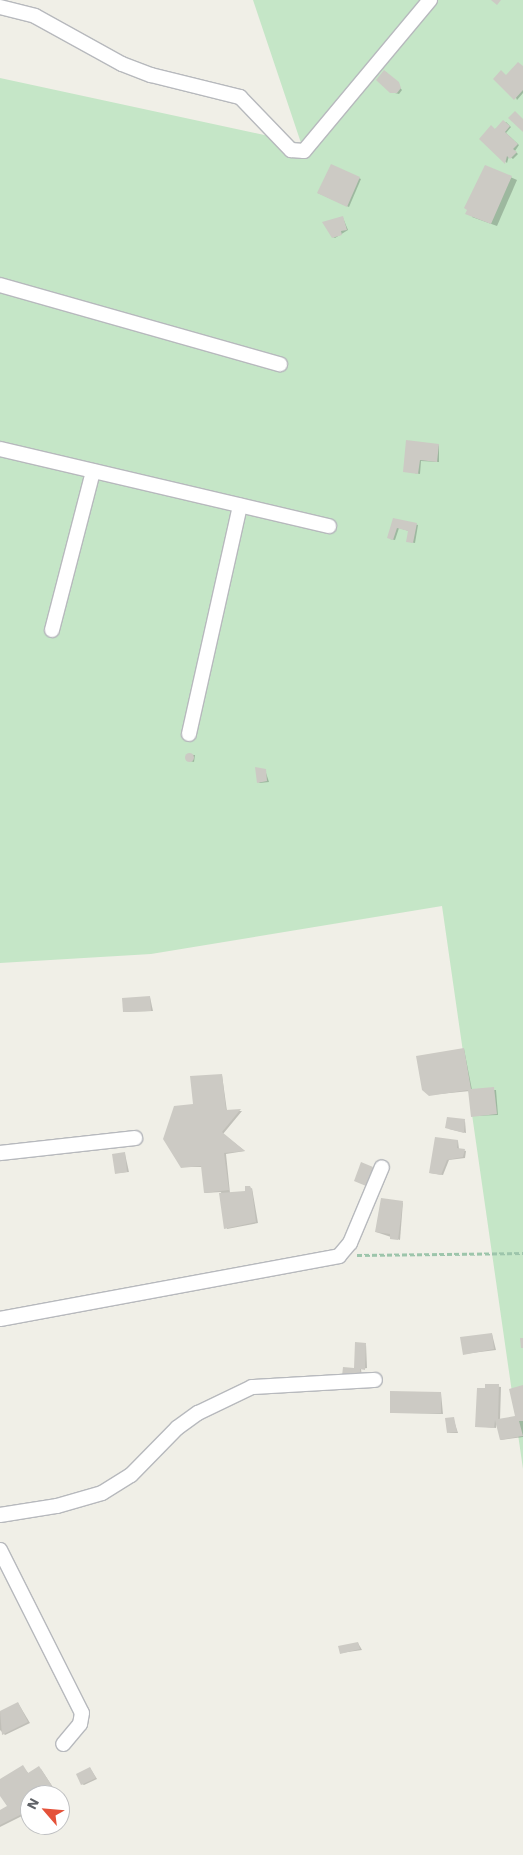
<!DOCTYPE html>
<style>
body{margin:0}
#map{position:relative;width:523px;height:1855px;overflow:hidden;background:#f0efe7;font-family:"Work Sans",sans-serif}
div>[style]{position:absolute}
.green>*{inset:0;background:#c5e6c7}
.shadow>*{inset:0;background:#0003}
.building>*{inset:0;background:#cccac4}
.round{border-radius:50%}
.path>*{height:2.5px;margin-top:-1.25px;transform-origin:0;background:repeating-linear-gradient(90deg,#9dc5ab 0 5px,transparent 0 7.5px)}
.roads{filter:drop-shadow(1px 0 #b7b9bd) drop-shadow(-1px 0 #b7b9bd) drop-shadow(0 1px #b7b9bd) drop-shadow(0 -1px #b7b9bd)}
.street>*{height:14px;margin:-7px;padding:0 7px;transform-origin:7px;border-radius:7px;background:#fff}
span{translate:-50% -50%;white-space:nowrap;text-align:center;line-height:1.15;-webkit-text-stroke:4.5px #fff;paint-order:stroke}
.north{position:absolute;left:20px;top:1785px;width:50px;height:50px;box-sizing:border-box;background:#fff;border:1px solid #bfc0c2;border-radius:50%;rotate:297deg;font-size:14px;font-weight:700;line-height:20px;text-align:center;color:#5f6267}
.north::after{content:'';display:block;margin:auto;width:18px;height:22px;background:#e4523a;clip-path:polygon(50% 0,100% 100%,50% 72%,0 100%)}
</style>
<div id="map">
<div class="green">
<div style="clip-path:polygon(253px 0,523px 0,523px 1469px,442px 906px,151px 954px,0 963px,0 78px,301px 143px)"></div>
</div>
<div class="shadow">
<div style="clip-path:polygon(523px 67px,523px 93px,517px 100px,507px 76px)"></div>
<div style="clip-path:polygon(386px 72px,402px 90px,399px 94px,391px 92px)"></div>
<div style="clip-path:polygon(506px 122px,511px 127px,506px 133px,519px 145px,515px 151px,518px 154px,513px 159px,509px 156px,507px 163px,480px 139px)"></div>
<div style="clip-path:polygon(331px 166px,361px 179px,349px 207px,318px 193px)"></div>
<div style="clip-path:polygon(485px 166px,517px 180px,497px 226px,472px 217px)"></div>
<div style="clip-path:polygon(343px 218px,348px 230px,335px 238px,333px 237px)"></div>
<div style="clip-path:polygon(439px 445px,439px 462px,421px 461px,420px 474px,404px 471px)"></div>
<div style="clip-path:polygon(394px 519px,418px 525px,415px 543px,410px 542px,409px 531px,399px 528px,395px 540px,390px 539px)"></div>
<div style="clip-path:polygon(186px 755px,195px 755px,194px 762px,186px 760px)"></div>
<div style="clip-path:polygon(265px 770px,269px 782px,260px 783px,258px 782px)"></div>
<div style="clip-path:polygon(150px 997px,153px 1011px,124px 1012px)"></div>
<div style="clip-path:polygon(464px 1049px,472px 1090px,496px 1090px,498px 1115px,472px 1116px,470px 1091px,430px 1095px)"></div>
<div style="clip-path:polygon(222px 1075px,227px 1111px,242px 1111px,223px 1134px,245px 1151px,226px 1154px,230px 1193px,246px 1192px,252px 1188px,258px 1223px,227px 1229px,221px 1192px,205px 1193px,202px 1167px,182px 1167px,195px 1105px)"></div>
<div style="clip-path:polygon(465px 1121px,466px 1133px,449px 1129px)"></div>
<div style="clip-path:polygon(436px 1138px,458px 1141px,459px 1149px,466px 1151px,465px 1158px,449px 1160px,443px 1175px,430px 1173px)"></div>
<div style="clip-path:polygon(125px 1154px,129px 1172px,118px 1173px)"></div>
<div style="clip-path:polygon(362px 1164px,375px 1169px,368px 1186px,358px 1182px)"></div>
<div style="clip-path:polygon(403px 1202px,400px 1240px,376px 1232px)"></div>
<div style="clip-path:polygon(492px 1334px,496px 1350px,464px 1354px)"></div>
<div style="clip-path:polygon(366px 1344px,367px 1368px,361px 1369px,362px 1377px,356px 1369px)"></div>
<div style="clip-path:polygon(486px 1385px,501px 1387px,500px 1420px,516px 1417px,523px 1386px,523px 1437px,501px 1440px,497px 1421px,496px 1428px,476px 1426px)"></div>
<div style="clip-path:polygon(391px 1392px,441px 1393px,443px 1414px,393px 1413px)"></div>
<div style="clip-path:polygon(453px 1418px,458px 1433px,450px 1433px,448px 1432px)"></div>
<div style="clip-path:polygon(358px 1643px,362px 1650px,341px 1653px)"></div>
<div style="clip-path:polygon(18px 1703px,30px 1723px,5px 1735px,0 1730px,0 1712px)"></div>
<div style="clip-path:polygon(23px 1767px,29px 1774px,41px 1769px,58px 1795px,30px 1795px,30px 1812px,0 1827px,0 1811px,8px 1807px,0 1794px,0 1780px)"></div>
<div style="clip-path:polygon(90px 1768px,97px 1779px,84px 1785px,82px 1784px)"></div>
</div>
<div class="building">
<div style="clip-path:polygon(491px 0,501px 0,497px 5px)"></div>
<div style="clip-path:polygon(518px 62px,523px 66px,523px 90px,514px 100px,493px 79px,501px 70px,506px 75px)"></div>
<div style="clip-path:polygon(384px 70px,399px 82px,401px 88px,397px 93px,390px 93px,376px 80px)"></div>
<div style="clip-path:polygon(515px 111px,523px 119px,523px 132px,508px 118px)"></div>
<div style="clip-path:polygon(503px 120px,510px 126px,505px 132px,518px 144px,513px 149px,517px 152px,510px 159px,507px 156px,505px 164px,479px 139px,491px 125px,495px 129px)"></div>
<div style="clip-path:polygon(331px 164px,360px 177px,347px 207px,317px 193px)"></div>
<div style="clip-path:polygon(485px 165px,512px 176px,491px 224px,465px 214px,467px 210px,464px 208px)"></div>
<div style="clip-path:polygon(343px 216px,347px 230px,341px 231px,342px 235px,332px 238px,322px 222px)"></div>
<div style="clip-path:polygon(406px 440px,439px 444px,437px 462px,420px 460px,418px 474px,403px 472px)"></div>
<div style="clip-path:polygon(393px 518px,417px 523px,413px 543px,406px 542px,408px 531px,397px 528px,393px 540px,387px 538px)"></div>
<div class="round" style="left:184.5px;top:752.5px;width:9px;height:9px"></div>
<div style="clip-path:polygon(255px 767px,266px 769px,267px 781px,257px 783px)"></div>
<div style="clip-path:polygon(150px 996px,151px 1011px,123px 1012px,122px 998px)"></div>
<div style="clip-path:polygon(464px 1048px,471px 1089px,494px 1087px,497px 1114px,471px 1117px,468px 1090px,429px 1096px,422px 1090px,416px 1056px)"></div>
<div style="clip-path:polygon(222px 1074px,226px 1110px,241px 1109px,222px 1132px,245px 1151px,224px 1153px,229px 1190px,204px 1193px,201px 1166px,181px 1168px,163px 1139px,174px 1106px,193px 1104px,190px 1076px)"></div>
<div style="clip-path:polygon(447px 1117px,465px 1119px,464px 1133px,445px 1128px)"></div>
<div style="clip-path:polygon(435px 1137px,458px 1140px,457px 1148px,465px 1149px,463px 1157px,447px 1160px,441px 1175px,429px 1173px)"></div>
<div style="clip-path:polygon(125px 1152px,127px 1172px,115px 1174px,112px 1154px)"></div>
<div style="clip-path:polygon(361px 1162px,373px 1167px,366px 1186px,354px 1181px)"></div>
<div style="clip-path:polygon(245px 1186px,250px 1186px,252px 1190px,256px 1222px,224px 1229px,219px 1193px,245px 1191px)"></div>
<div style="clip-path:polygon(381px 1198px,403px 1201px,398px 1240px,390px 1239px,390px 1234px,375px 1232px)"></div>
<div style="clip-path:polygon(492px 1333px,494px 1349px,463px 1355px,460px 1337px)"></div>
<div style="clip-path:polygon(520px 1338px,523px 1338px,523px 1348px,521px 1348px)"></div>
<div style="clip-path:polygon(355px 1342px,366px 1343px,365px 1370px,360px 1369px,361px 1376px,342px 1376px,343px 1367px,354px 1368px)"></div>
<div style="clip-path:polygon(485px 1384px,499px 1384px,498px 1419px,515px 1416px,509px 1389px,523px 1385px,523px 1421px,519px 1421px,523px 1436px,500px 1440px,495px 1420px,494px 1428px,475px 1427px,477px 1388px,485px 1388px)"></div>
<div style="clip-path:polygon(390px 1391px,441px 1392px,441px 1413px,390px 1413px)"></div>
<div style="clip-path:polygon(454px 1417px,457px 1432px,447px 1433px,445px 1418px)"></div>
<div style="clip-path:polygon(358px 1642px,360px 1649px,340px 1654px,338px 1646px)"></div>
<div style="clip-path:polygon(18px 1702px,28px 1722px,2px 1735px,0 1711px)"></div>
<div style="clip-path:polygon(23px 1765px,28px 1773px,39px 1766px,58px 1795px,30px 1795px,30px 1810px,0 1825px,0 1810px,7px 1806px,0 1796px,0 1779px)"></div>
<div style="clip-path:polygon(90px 1767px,96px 1778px,81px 1785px,76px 1774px)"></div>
</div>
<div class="path">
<div style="left:357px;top:1255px;width:166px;rotate:-0.7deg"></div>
</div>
<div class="roads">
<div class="street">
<div style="left:0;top:7px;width:36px;rotate:14deg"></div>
<div style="left:35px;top:16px;width:99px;rotate:28.9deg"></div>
<div style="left:122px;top:64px;width:31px;rotate:21deg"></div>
<div style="left:151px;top:75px;width:92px;rotate:13.9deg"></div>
<div style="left:240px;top:97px;width:74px;rotate:46.1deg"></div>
<div style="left:291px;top:150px;width:13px;rotate:4deg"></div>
<div style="left:304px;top:151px;width:197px;rotate:-50.2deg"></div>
<div style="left:0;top:285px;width:291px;rotate:15.8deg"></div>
<div style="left:0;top:449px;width:338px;rotate:13.2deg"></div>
<div style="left:52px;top:630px;width:164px;rotate:-75.5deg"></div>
<div style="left:189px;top:734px;width:234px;rotate:-77.4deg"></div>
<div style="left:0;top:1153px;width:136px;rotate:-6.3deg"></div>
<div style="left:0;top:1319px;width:345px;rotate:-10.5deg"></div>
<div style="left:339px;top:1256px;width:17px;rotate:-50deg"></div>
<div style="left:350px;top:1243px;width:82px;rotate:-67.2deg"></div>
<div style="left:0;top:1515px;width:58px;rotate:-9deg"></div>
<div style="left:57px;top:1506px;width:47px;rotate:-16.1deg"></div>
<div style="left:102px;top:1493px;width:34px;rotate:-32deg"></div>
<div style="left:131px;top:1475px;width:66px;rotate:-45.6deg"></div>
<div style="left:177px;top:1428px;width:26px;rotate:-36deg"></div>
<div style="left:198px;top:1413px;width:60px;rotate:-25.7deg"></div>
<div style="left:252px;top:1387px;width:123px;rotate:-3.3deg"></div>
<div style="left:0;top:1550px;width:182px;rotate:63.3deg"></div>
<div style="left:82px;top:1713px;width:11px;rotate:100deg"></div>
<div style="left:80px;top:1724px;width:26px;rotate:130deg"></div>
</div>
</div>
<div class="north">N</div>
</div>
